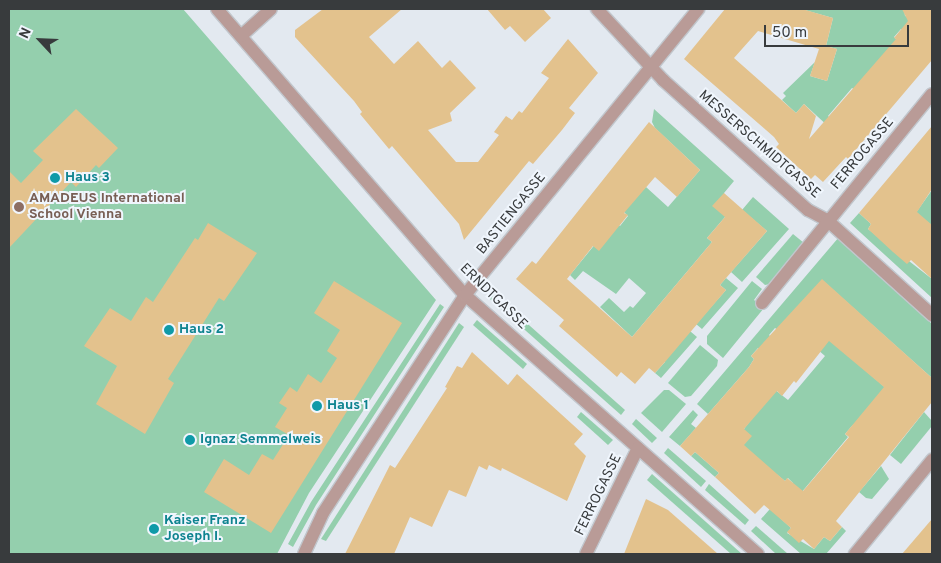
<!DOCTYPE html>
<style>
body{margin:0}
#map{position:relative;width:941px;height:563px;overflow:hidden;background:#e3e9f0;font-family:Overpass,sans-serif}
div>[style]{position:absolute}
.green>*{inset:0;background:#94cfad}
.building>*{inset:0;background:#e3c28d}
.roads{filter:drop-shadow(1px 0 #c1c6cc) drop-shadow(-1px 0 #c1c6cc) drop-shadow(0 1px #c1c6cc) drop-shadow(0 -1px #c1c6cc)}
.minor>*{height:12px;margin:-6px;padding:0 6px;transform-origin:6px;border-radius:6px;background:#b99b97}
.dots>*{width:14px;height:14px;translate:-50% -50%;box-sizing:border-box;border:2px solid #f0f6fd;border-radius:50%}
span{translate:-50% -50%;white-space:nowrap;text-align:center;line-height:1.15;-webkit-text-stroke:4px #f0f6fd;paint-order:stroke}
.street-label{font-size:14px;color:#383b3d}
.culture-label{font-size:14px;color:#0d838f;font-weight:700}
.left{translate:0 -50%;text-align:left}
.education-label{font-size:14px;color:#785e54;font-weight:700}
.frame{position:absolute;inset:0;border:10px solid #383b3d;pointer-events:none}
.north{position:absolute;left:15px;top:15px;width:50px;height:50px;-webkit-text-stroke:4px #f0f6fd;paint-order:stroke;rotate:295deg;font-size:14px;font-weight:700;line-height:20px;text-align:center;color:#383b3d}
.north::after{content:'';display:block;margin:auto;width:18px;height:22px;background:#383b3d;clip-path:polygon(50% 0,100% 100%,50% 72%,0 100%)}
.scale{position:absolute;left:764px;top:25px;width:145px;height:22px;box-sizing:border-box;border:2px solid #383b3d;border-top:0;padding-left:6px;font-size:15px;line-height:18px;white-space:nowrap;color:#383b3d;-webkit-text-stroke:4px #f0f6fd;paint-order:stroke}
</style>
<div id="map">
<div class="green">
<div style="clip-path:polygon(9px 9px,183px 9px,436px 300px,309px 493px,277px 554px,9px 554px)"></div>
<div style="clip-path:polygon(801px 9px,904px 9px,905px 16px,909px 17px,908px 34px,901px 29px,894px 37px,897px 40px,858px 92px,852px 88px,828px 116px,835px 122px,830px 128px,804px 104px,796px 113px,782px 100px,786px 96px,783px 93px,815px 62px,810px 76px,827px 81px,837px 49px,826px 46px,833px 18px)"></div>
<div style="clip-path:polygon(654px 109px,734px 181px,724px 193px,725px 217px,707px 238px,712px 242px,632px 337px,600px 307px,609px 298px,624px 312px,630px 306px,633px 308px,646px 293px,629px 278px,616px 294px,583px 271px,575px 280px,570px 275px,614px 221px,620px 226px,628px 216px,623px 211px,646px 187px,668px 207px,700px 170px,655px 128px,652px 122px)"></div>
<div style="clip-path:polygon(932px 190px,932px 225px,915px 214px)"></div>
<div style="clip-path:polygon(753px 197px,789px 229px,742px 282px,731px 272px,767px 231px,742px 210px)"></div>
<div style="clip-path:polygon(859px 213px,871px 224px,868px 229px,932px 279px,932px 298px,850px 223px)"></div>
<div style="clip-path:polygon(793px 234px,804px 243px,770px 284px,765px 285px,756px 277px)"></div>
<div style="clip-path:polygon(839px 237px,932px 324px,932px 378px,822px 280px,778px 330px,775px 328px,769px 335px,772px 338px,761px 350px,758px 348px,751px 356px,754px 359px,749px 367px,708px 414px,697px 404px)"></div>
<div style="clip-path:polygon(726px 278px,738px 288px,702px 329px,696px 324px,726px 290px,720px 285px)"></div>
<div style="clip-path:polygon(752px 281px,762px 289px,754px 300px,764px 308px,723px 358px,707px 344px,707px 336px)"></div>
<div style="clip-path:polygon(494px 294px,625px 410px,621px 415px,490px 299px)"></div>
<div style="clip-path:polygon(440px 304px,444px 307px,316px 505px,293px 547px,288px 544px,311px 502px)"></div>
<div style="clip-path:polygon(477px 320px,527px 364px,523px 369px,473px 325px)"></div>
<div style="clip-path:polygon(459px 323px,464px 327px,326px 541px,321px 539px)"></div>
<div style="clip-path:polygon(684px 326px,697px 337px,661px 378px,655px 373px,665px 362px,659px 357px)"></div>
<div style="clip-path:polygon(828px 338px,888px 390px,851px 427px,845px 434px,848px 437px,780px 518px,791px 528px,787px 533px,814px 549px,824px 537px,830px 541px,842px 527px,846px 531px,826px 554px,801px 554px,761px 519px,793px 483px,788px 478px,785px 481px,742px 447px,744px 429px,774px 389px,788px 400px,825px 356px,817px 349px)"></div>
<div style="clip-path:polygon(700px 345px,718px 360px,717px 366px,691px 396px,685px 397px,668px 383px)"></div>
<div style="clip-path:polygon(664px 390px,669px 390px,686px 404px,662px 432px,641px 413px)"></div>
<div style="clip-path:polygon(693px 410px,698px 415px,691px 424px,696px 428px,680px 446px,669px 437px)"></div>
<div style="clip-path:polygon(581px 412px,613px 440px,608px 445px,577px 417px)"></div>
<div style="clip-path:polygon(924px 412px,932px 421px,932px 426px,901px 464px,890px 455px)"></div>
<div style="clip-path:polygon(636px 419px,657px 438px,652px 443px,632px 424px)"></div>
<div style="clip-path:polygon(668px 448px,706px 481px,701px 487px,664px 453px)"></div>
<div style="clip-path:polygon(695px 452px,719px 473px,715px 477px,691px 456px)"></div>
<div style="clip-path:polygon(881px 466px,889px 479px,872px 499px,866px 498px,859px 492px)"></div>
<div style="clip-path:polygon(652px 474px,742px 554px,731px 554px,647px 480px)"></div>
<div style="clip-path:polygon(709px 484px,749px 520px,745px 525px,705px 490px)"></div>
<div style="clip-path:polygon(756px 526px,788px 554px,776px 554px,751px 531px)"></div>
</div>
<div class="building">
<div style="clip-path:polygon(323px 9px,402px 9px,369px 37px,394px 64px,418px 41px,442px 68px,450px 60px,476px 88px,450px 113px,452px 121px,428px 130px,456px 162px,478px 162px,499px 135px,494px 132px,506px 116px,512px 120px,519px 111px,522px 113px,549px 78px,541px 73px,568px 39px,598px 73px,569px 108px,575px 113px,562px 130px,533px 164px,529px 161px,464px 240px,459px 224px,392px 146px,389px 149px,360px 114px,362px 112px,354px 101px,295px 37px,295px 30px)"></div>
<div style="clip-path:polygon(487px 9px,543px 9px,551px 18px,525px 42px,510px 26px,505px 30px)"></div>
<div style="clip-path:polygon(725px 9px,802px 9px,833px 18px,826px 46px,837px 49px,827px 81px,810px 76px,819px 49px,758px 31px,734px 58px,796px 113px,804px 104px,816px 116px,809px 139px,896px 39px,894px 38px,908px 21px,902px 9px,932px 9px,932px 60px,848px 159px,846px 157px,823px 182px,815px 175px,811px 179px,776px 147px,779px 144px,774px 137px,684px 59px)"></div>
<div style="clip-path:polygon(76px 109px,118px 148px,99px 168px,96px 165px,76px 187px,71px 182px,9px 248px,9px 171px,21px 183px,43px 160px,33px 151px)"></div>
<div style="clip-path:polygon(649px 122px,700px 170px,677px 197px,655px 177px,624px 213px,628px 215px,599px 251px,593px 246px,567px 279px,632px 337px,712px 242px,707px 238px,725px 217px,712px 206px,724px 193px,767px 231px,720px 285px,726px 290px,665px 362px,655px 373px,649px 368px,635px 384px,621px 372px,617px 377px,583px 347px,559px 326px,564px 320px,516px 279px,532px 261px,536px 264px)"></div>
<div style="clip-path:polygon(932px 126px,932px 189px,917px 212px,932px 225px,932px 279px,911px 260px,907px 264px,893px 252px,868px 229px,871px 224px,859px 213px)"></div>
<div style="clip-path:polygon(208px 223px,257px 253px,224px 301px,219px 298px,168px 379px,174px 383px,145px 434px,96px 404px,117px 366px,84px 346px,110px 308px,131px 321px,146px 297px,153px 302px,195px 238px,198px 240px)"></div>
<div style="clip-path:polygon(evenodd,822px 279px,932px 378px,932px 402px,836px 521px,842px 527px,830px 541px,824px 537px,814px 549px,803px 539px,799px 543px,787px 532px,791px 528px,764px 505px,755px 514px,715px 477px,719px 473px,695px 452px,691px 456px,680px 446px,749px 367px,754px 359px,751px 356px,822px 279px,829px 341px,884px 387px,845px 434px,849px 437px,803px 491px,787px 478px,785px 481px,744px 445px,752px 436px,744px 429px,777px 391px,782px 396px,794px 381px,796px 383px,829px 341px)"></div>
<div style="clip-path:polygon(334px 281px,402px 323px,271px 533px,204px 492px,224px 459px,249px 475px,262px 454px,273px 460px,289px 435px,275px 427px,287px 408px,279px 403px,290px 387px,297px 392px,308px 374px,321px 383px,337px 358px,327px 351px,340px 330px,314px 313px)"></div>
<div style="clip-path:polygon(472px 352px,508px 385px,517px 374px,583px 434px,574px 444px,586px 456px,567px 501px,502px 468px,501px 471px,489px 465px,487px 470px,479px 466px,466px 497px,449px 490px,432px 527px,410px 517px,394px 554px,345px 554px,390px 465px,395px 468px,447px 388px,445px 387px,457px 366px,462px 368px)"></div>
<div style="clip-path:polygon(646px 499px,668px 510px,718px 554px,624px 554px)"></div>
<div style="clip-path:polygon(932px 519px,932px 554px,902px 554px)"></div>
</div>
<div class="roads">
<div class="minor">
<div style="left:217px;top:9px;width:379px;rotate:49.1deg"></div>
<div style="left:465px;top:295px;width:391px;rotate:41.5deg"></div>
<div style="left:597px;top:9px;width:97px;rotate:47.1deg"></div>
<div style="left:663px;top:80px;width:195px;rotate:41.9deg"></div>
<div style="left:808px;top:210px;width:21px;rotate:28deg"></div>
<div style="left:827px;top:220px;width:142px;rotate:42.1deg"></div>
<div style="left:241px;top:36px;width:40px;rotate:-42deg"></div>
<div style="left:762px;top:303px;width:269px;rotate:-50.9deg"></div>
<div style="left:304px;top:554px;width:45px;rotate:-65.1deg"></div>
<div style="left:323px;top:513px;width:260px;rotate:-56.9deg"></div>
<div style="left:465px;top:295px;width:369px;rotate:-50.8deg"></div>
<div style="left:586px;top:554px;width:118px;rotate:-63.9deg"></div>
<div style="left:855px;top:554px;width:122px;rotate:-50.7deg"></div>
</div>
</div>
<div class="dots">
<div style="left:55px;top:178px;background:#0f9aa8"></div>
<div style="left:19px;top:207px;background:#8d6e63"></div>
<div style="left:169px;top:330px;background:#0f9aa8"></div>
<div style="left:317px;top:406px;background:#0f9aa8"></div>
<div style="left:190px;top:440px;background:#0f9aa8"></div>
<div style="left:154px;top:529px;background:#0f9aa8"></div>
</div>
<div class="street-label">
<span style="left:759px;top:145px;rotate:41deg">MESSERSCHMIDTGASSE</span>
<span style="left:863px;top:154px;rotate:-50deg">FERROGASSE</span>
<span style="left:512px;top:214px;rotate:-51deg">BASTIENGASSE</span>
<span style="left:493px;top:297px;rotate:44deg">ERNDTGASSE</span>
<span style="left:599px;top:495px;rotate:-64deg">FERROGASSE</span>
</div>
<div class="culture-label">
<span class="left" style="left:65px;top:178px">Haus 3</span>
<span class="left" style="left:179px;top:330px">Haus 2</span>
<span class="left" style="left:327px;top:406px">Haus 1</span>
<span class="left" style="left:200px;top:440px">Ignaz Semmelweis</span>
<span class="left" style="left:164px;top:529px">Kaiser Franz<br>Joseph I.</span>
</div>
<div class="education-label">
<span class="left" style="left:29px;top:207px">AMADEUS International<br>School Vienna</span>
</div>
<div class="frame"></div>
<div class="north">N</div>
<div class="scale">50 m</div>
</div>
